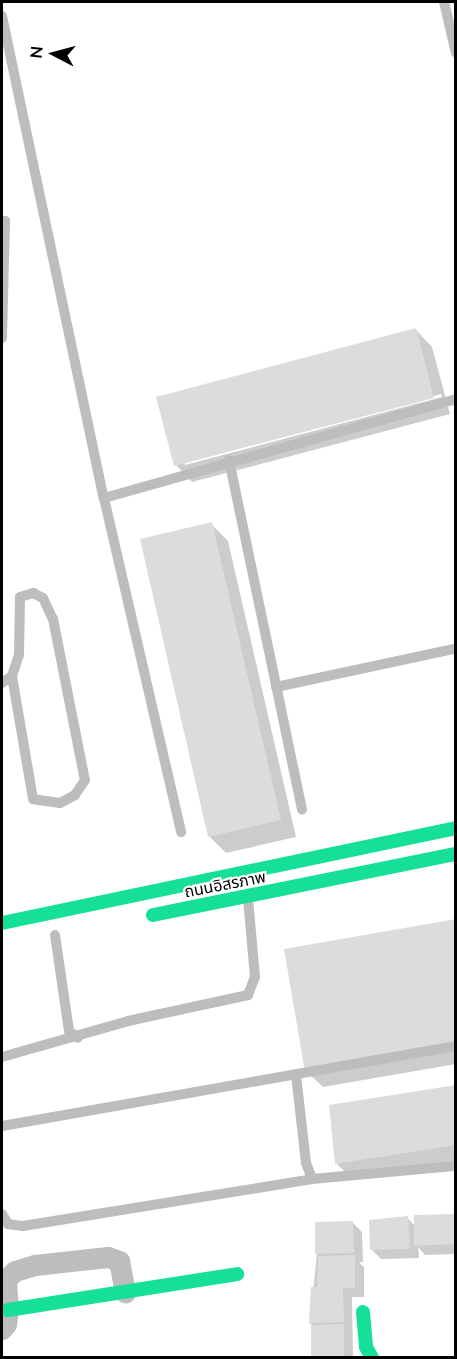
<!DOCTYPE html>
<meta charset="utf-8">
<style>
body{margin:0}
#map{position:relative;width:457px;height:1359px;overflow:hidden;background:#fff;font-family:Lato,"Noto Sans Thai",sans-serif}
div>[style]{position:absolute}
.shadow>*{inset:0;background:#0003}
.building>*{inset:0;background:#dcdcdc}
.lane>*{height:10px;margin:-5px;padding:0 5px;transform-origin:5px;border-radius:5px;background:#bdbdbd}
.street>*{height:21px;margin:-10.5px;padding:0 10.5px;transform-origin:10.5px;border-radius:10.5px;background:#bdbdbd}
.fast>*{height:14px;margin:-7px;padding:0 7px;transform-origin:7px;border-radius:7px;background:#16e098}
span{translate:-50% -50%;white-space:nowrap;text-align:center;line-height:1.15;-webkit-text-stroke:4.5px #fff;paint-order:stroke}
.street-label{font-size:16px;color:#000}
.frame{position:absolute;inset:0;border:3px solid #000;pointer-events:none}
.north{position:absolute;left:24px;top:24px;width:60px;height:60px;-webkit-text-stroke:4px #fff;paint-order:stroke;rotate:276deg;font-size:16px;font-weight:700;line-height:24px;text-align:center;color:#000}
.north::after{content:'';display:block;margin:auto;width:21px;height:27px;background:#000;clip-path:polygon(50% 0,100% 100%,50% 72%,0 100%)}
</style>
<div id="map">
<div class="shadow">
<div style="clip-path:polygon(evenodd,416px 330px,432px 347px,450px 414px,192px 482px,176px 465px,416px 330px,441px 394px,442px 397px,185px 465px,185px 461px,441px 394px)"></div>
<div style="clip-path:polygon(211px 524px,228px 541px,296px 837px,226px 853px,210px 837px,141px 540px)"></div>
<div style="clip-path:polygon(456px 920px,456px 1064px,323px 1087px,306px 1071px)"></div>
<div style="clip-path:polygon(456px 1087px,456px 1163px,353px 1180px,337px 1164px,330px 1106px)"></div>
<div style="clip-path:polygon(454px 1215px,456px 1254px,425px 1255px,418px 1247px,419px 1258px,381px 1259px,371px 1249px,407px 1218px,415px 1226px)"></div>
<div style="clip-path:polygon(352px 1222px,362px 1232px,363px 1262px,359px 1262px,364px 1267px,364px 1297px,352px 1297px,353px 1358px,312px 1358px,314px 1327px,310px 1323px,317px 1253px)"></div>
</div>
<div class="building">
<div style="clip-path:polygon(416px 328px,434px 398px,174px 466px,156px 397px)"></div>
<div style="clip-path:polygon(212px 522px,281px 820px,208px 837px,140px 539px)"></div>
<div style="clip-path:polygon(456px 919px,456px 1045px,305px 1072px,284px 949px)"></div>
<div style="clip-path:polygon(456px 1085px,456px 1145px,335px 1164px,329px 1105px)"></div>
<div style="clip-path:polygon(455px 1214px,456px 1244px,414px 1246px,414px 1215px)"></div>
<div style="clip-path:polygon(408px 1216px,410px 1249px,370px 1250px,369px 1220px)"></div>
<div style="clip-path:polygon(353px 1221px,354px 1253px,315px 1254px,315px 1222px)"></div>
<div style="clip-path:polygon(355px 1255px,355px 1288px,343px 1288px,344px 1322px,309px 1323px,311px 1287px,317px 1287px,318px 1256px)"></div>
<div style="clip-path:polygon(344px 1324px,344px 1358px,311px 1358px,311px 1325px)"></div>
</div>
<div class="lane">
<div style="left:444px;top:2px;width:52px;rotate:76.8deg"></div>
<div style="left:2px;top:16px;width:493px;rotate:78.1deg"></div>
<div style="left:104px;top:498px;width:343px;rotate:77deg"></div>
<div style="left:2px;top:221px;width:3px"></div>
<div style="left:5px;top:221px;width:117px;rotate:91.5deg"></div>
<div style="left:229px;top:460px;width:357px;rotate:78.2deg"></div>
<div style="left:104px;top:498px;width:366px;rotate:-15.7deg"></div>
<div style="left:2px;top:683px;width:12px;rotate:-35deg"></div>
<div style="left:12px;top:676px;width:22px;rotate:-72deg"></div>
<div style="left:19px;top:655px;width:58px;rotate:-89deg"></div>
<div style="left:20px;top:597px;width:14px;rotate:-17deg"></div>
<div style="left:33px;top:593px;width:11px;rotate:27deg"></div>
<div style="left:43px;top:598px;width:23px;rotate:65deg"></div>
<div style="left:53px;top:619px;width:164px;rotate:78.8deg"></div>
<div style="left:85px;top:780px;width:18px;rotate:124deg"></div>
<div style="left:75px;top:795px;width:17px;rotate:152deg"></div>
<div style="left:60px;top:803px;width:27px;rotate:-172deg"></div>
<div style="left:33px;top:799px;width:125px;rotate:-99.7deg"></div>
<div style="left:276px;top:687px;width:181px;rotate:-12.1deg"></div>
<div style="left:55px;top:935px;width:97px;rotate:81.7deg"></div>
<div style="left:69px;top:1031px;width:11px;rotate:38deg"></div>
<div style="left:2px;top:1057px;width:131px;rotate:-15.9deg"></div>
<div style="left:128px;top:1021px;width:123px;rotate:-12.2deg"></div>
<div style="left:248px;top:995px;width:19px;rotate:-69deg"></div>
<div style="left:255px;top:977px;width:79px;rotate:-95.1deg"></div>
<div style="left:296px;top:1075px;width:89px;rotate:83.5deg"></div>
<div style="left:306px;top:1163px;width:17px;rotate:69deg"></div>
<div style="left:2px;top:1126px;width:461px;rotate:-10deg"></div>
<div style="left:2px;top:1214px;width:12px;rotate:59deg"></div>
<div style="left:8px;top:1224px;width:15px;rotate:8deg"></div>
<div style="left:23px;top:1226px;width:293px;rotate:-9.2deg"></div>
<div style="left:312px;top:1179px;width:145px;rotate:-5.2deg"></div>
</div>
<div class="street">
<div style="left:2px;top:1329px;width:6px;rotate:-51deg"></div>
<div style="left:6px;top:1324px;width:14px;rotate:-82deg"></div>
<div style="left:8px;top:1310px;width:31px;rotate:-94deg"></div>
<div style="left:6px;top:1279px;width:12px;rotate:-42deg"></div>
<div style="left:15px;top:1271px;width:21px;rotate:-17deg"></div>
<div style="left:35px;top:1265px;width:73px;rotate:-6.3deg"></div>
<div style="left:108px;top:1257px;width:12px;rotate:20deg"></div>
<div style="left:119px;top:1261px;width:32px;rotate:79deg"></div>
</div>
<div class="fast">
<div style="left:153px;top:915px;width:309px;rotate:-11.4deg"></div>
<div style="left:2px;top:923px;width:464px;rotate:-11.8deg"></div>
<div style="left:8px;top:1310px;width:232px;rotate:-8.9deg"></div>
<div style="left:363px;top:1312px;width:35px;rotate:85deg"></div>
<div style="left:366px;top:1347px;width:13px;rotate:61deg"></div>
</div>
<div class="street-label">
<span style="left:225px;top:884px;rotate:-11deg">ถนนอิสรภาพ</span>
</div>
<div class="frame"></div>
<div class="north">N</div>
</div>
